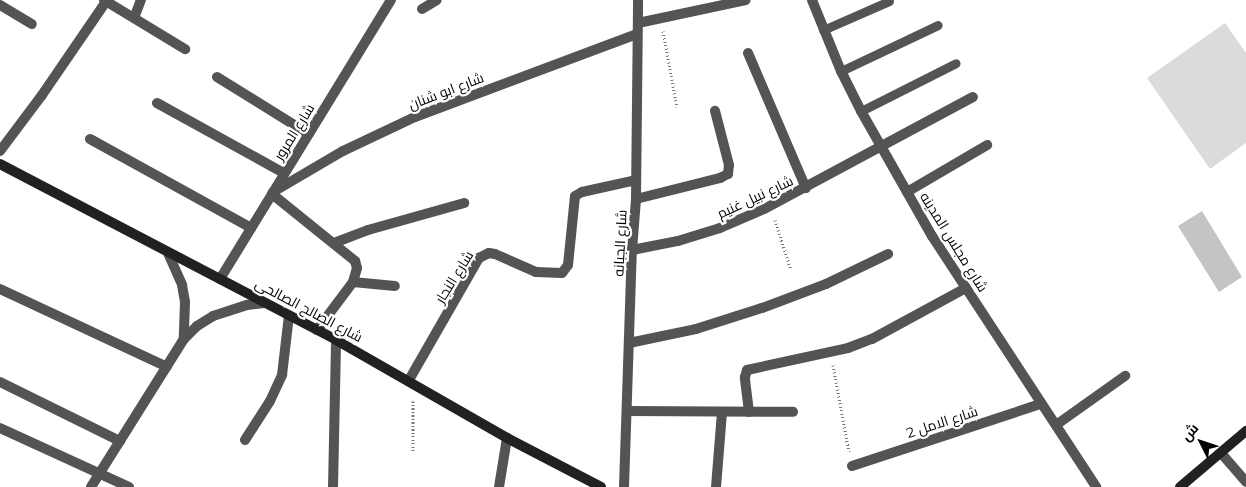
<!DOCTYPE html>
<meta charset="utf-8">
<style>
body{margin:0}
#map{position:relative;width:1246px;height:487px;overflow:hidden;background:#fff;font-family:Montserrat,Cairo,sans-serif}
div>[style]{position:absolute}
.green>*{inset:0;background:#dbdbdb}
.building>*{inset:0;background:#c4c4c4}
.path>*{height:3px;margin-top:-1.5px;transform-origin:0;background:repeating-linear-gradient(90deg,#767676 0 1px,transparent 0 3.5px)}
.lane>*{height:9px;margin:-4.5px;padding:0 4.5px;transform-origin:4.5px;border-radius:4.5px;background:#545454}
.street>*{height:10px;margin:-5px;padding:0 5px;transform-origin:5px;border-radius:5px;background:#545454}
.secondary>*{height:10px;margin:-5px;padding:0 5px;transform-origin:5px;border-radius:5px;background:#212121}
span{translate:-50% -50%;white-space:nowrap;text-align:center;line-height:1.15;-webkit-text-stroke:4.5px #fff;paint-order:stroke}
.street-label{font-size:14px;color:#000}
.north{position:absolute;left:1176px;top:417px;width:50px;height:50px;-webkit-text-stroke:4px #fff;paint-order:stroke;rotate:311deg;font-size:14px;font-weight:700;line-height:20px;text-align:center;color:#000}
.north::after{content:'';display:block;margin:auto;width:18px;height:22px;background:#000;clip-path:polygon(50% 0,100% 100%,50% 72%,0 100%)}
</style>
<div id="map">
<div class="green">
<div style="clip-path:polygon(1225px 23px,1246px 53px,1246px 143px,1210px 169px,1147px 78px)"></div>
</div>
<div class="building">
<div style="clip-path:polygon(1202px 211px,1242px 277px,1219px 292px,1178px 226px)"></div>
</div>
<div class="path">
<div style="left:663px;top:31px;width:77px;rotate:79.6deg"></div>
<div style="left:775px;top:220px;width:52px;rotate:72.3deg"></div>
<div style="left:833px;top:365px;width:88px;rotate:79.6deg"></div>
<div style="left:413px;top:451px;width:50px;rotate:-90deg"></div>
</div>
<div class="lane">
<div style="left:823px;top:30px;width:72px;rotate:-23.7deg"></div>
<div style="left:841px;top:71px;width:107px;rotate:-25.4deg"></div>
<div style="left:861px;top:111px;width:106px;rotate:-26.8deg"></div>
</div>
<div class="street">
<div style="left:104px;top:0;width:95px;rotate:31.2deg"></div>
<div style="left:812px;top:0;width:77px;rotate:67.8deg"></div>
<div style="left:841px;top:71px;width:45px;rotate:63.4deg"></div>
<div style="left:861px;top:111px;width:144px;rotate:60.4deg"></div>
<div style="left:932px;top:236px;width:300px;rotate:56.8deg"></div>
<div style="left:0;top:5px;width:37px;rotate:31deg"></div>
<div style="left:422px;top:9px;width:17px;rotate:-31deg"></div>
<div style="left:134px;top:18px;width:19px;rotate:-69deg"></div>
<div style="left:638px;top:23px;width:110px;rotate:-12deg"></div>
<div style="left:748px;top:53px;width:147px;rotate:66.8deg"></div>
<div style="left:217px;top:77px;width:108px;rotate:31.8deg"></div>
<div style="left:157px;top:103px;width:145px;rotate:28.9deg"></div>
<div style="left:90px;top:139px;width:184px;rotate:28.9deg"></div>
<div style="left:0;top:151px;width:70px;rotate:-53.1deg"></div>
<div style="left:42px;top:95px;width:115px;rotate:-55.6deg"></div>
<div style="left:273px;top:192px;width:81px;rotate:-30.4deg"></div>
<div style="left:343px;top:151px;width:80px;rotate:-25.3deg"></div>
<div style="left:415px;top:117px;width:237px;rotate:-20.5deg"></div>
<div style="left:907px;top:192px;width:93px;rotate:-30.4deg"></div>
<div style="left:272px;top:194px;width:107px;rotate:38.9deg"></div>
<div style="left:355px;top:261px;width:7px;rotate:74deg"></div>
<div style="left:357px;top:268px;width:15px;rotate:106deg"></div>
<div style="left:353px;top:282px;width:60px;rotate:126.9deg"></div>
<div style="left:636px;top:199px;width:87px;rotate:-14deg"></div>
<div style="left:720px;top:178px;width:9px;rotate:-27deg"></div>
<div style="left:728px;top:174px;width:9px;rotate:-84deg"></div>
<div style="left:729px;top:165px;width:56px;rotate:-104.5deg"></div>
<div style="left:334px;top:243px;width:36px;rotate:-21deg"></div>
<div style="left:368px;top:230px;width:100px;rotate:-15.7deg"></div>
<div style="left:632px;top:250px;width:47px;rotate:-11.1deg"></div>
<div style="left:678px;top:241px;width:44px;rotate:-17.2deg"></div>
<div style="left:720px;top:228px;width:48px;rotate:-23.4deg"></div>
<div style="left:764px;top:209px;width:237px;rotate:-28.2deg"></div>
<div style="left:168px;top:253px;width:35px;rotate:66deg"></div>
<div style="left:182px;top:285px;width:17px;rotate:80deg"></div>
<div style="left:185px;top:302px;width:37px;rotate:92deg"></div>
<div style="left:220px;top:279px;width:327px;rotate:-58.5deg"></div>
<div style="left:353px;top:282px;width:42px;rotate:5.4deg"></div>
<div style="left:0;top:289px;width:184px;rotate:25deg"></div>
<div style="left:629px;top:343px;width:68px;rotate:-11.8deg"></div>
<div style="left:696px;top:329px;width:69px;rotate:-17.7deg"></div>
<div style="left:762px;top:308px;width:68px;rotate:-20.6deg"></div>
<div style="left:826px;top:284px;width:69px;rotate:-25.8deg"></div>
<div style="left:409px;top:380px;width:141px;rotate:-60.2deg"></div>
<div style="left:479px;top:258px;width:11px;rotate:-27deg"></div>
<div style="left:489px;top:253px;width:6px;rotate:9deg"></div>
<div style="left:495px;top:254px;width:45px;rotate:23.7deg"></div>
<div style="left:536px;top:272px;width:26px;rotate:2deg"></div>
<div style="left:562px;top:273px;width:10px;rotate:-53deg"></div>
<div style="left:568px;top:265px;width:69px;rotate:-84.2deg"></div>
<div style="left:575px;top:196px;width:8px;rotate:-30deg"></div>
<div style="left:582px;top:192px;width:55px;rotate:-12.5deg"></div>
<div style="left:0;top:382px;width:134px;rotate:26.2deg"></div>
<div style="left:628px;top:411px;width:165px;rotate:0.3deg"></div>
<div style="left:749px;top:412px;width:35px;rotate:-97deg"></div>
<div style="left:745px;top:377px;width:7px;rotate:-74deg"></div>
<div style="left:747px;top:370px;width:103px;rotate:-12.3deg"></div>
<div style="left:848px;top:348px;width:26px;rotate:-21deg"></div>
<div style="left:872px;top:339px;width:107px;rotate:-28.5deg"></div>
<div style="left:1056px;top:425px;width:85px;rotate:-35.4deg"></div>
<div style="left:0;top:428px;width:142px;rotate:24.6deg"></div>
<div style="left:245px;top:440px;width:46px;rotate:-57.3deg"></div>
<div style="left:270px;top:401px;width:29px;rotate:-65deg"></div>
<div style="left:282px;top:375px;width:60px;rotate:-83.3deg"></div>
<div style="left:1221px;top:453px;width:38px;rotate:49deg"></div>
<div style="left:852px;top:466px;width:199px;rotate:-18.2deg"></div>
<div style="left:91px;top:487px;width:175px;rotate:-57.9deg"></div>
<div style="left:184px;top:339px;width:18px;rotate:-45deg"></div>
<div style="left:197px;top:326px;width:19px;rotate:-32deg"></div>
<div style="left:213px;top:316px;width:36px;rotate:-18deg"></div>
<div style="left:247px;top:305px;width:18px;rotate:-6deg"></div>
<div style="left:333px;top:487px;width:147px;rotate:-88.8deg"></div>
<div style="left:499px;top:487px;width:50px;rotate:-80.7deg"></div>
<div style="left:624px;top:487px;width:237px;rotate:-88.1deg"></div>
<div style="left:632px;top:250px;width:51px;rotate:-85.5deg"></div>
<div style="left:636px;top:199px;width:199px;rotate:-89.4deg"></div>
<div style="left:716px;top:487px;width:75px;rotate:-85.4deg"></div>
</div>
<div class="secondary">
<div style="left:0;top:164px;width:379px;rotate:27.6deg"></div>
<div style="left:336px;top:340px;width:197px;rotate:29.8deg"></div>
<div style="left:507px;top:438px;width:106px;rotate:27.5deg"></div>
<div style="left:1180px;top:487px;width:87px;rotate:-40.3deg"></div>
</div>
<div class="street-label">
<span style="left:446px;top:91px;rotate:-21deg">شارع ابو شنان</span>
<span style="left:294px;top:132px;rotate:-58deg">شارع المرور</span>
<span style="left:755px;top:197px;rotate:-25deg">شارع نبيل غنيم</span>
<span style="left:954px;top:242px;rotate:58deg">شارع مجلس المدينه</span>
<span style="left:620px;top:243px;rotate:-87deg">شارع الجبانه</span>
<span style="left:454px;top:277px;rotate:-58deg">شارع النجار</span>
<span style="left:309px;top:310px;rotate:28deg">شارع الصالح الصالحى</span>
<span style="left:942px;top:422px;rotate:-18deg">شارع الامل 2</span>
</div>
<div class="north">ش</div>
</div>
